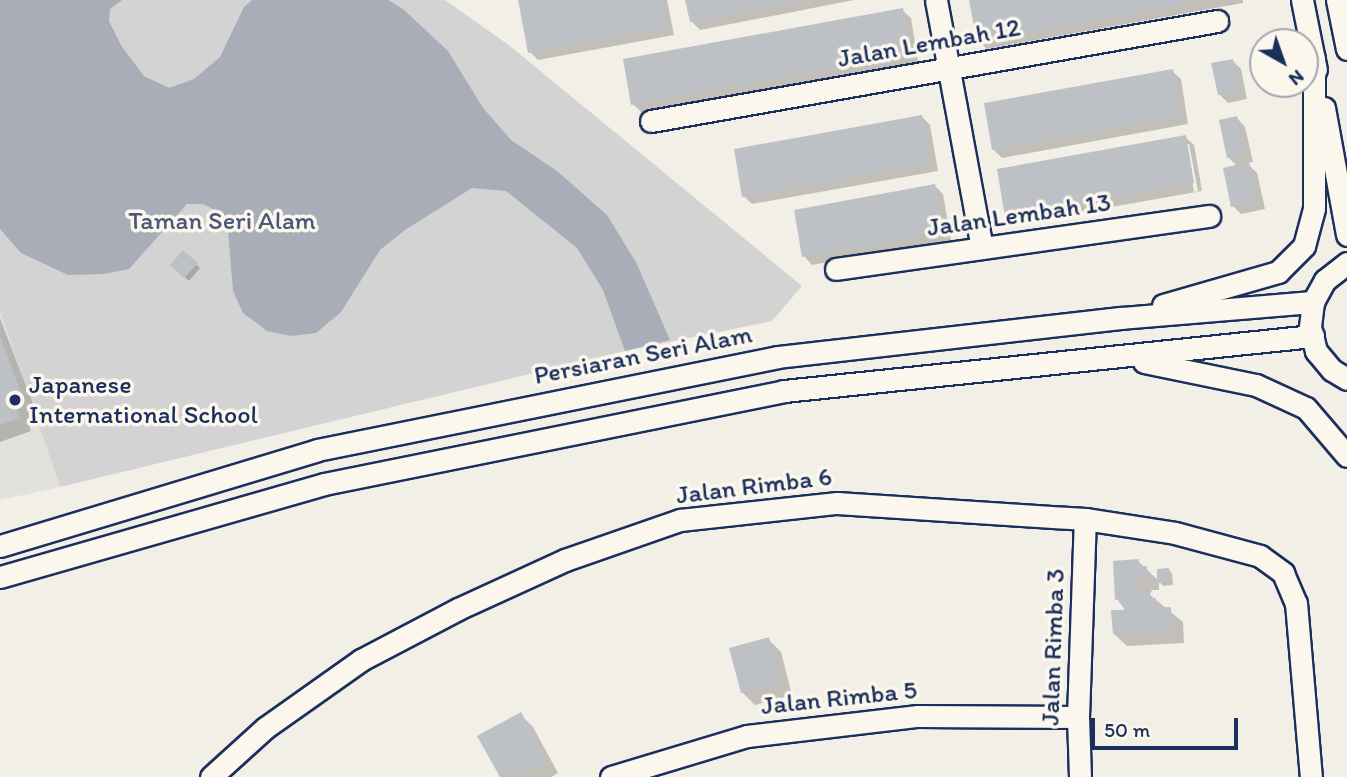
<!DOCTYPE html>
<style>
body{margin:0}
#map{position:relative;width:1347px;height:777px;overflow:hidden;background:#f2efe6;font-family:Itim,sans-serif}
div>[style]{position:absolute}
.built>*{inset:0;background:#e2e1dc}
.green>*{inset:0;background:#d2d3d2}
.water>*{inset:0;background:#a9adb7}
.shadow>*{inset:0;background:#0003}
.building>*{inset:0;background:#bdc0c4}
.roads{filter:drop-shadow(2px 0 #1b2f5e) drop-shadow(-2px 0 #1b2f5e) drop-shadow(0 2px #1b2f5e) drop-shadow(0 -2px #1b2f5e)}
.minor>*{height:21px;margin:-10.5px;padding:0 10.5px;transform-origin:10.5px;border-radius:10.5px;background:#fbf7ec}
.dots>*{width:19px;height:19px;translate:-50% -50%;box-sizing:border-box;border:4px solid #fbf7ec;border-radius:50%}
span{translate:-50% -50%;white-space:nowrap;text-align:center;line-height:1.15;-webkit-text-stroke:7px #fbf7ec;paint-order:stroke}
.street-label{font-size:26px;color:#1b2f5e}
.park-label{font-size:26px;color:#49587b}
.poi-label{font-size:26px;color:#1b2f5e}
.left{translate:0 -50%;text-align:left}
.north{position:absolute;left:1249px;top:28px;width:70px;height:70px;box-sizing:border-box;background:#fbf7ec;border:2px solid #a1a7b3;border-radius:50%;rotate:140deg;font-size:19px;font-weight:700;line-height:28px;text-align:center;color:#1b2f5e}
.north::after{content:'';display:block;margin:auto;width:24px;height:32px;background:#1b2f5e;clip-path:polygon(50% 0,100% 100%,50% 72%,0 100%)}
.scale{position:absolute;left:1091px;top:718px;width:147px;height:32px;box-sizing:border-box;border:4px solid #1b2f5e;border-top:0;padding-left:9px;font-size:21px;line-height:24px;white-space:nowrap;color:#1b2f5e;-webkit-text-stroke:5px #fbf7ec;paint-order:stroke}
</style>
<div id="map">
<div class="built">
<div style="clip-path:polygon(0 312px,60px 487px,0 500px)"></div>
</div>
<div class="green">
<div style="clip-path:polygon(0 0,445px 0,510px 46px,802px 286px,772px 321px,625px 351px,60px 487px,0 312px)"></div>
</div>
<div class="water">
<div style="clip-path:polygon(0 0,122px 0,110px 9px,109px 21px,122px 47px,144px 76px,169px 88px,194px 79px,220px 57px,244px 7px,252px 0,388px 0,403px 9px,448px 51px,483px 108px,511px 140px,557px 171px,607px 215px,637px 264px,670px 340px,625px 351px,603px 290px,577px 248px,506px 191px,472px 188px,405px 230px,380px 250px,341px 312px,316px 333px,291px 336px,267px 331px,243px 313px,233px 291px,228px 230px,217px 211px,203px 204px,187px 204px,129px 269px,104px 274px,68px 275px,21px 253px,0 229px)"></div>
</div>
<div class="shadow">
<div style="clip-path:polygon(520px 0,667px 0,674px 35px,538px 60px,530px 52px)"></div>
<div style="clip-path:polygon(687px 0,854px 0,700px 30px,691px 21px)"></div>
<div style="clip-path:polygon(971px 0,1243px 0,1243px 3px,987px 49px,978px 41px)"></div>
<div style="clip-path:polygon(902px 10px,911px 18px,918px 62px,641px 112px,633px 104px)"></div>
<div style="clip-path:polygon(1233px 61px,1241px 69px,1247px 99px,1228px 103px,1219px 94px)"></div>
<div style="clip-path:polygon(1172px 71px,1181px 79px,1188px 124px,1002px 158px,994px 150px)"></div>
<div style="clip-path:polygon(922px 117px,930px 125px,938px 171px,752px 204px,744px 196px)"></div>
<div style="clip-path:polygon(1237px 118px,1245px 127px,1253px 162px,1247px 163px,1257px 173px,1265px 209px,1241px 214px,1233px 206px,1238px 167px,1228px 157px)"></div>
<div style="clip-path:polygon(evenodd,1185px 137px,1194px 145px,1202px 191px,1015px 224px,1007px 216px,1185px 137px,1186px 144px,1189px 144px,1198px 191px,1194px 192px,1186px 144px)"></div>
<div style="clip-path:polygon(935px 186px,943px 194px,951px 240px,812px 265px,804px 256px)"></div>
<div style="clip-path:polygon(183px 253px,200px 268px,189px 281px,172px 265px)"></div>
<div style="clip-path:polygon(0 318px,37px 415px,27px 419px,31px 431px,0 442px)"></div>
<div style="clip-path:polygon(1138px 561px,1159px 581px,1169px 570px,1172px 573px,1173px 585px,1163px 586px,1159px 581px,1159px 590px,1152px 590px,1150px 595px,1183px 622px,1184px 643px,1127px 646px,1114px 634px,1126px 611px,1117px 599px)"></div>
<div style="clip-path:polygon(768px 639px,781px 652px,792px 695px,755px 705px,742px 692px)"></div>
<div style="clip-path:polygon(520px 714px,533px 727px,558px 773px,551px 777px,502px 777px)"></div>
</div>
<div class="building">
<div style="clip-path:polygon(518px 0,662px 0,666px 27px,528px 53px)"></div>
<div style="clip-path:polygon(685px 0,799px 0,799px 1px,690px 22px)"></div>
<div style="clip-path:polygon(969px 0,1198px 0,1199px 1px,977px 42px)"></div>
<div style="clip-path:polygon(903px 8px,911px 54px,631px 105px,623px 59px)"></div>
<div style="clip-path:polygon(1233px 59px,1239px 91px,1218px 95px,1211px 63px)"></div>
<div style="clip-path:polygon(1173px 69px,1181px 116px,992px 150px,984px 103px)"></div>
<div style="clip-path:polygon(922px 115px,931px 163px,742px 197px,734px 149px)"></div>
<div style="clip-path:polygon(1237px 116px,1246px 154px,1227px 158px,1219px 120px)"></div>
<div style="clip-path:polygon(1186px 135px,1194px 183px,1005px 217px,997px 169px)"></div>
<div style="clip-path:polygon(1249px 162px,1257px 201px,1231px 207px,1223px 168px)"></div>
<div style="clip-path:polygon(935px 184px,944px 232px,802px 257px,794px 210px)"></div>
<div style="clip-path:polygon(183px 250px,198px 263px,184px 278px,170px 265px)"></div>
<div style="clip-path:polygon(0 336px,25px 403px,15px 406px,20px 418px,0 425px)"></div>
<div style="clip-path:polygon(1139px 559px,1139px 566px,1147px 566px,1147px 578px,1140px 578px,1140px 583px,1133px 583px,1133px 594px,1149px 593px,1150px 599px,1156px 598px,1156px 608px,1171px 607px,1172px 631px,1113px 634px,1111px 610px,1124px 610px,1124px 599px,1115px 600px,1113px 561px)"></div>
<div style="clip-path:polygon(1169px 568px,1170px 582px,1157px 583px,1157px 569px)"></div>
<div style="clip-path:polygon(769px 637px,781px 683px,741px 693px,729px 648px)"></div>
<div style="clip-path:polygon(521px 712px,547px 760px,516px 777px,500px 777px,477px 736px)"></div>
</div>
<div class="roads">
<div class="minor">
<div style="left:936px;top:0;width:252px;rotate:79.5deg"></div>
<div style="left:1302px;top:0;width:71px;rotate:78.7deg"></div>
<div style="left:1337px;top:0;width:50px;rotate:78.5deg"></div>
<div style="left:1324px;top:108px;width:129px;rotate:79.7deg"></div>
<div style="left:651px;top:121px;width:575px;rotate:-10.02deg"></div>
<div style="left:1347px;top:263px;width:28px;rotate:142deg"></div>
<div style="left:1325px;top:280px;width:25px;rotate:119deg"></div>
<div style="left:1313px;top:302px;width:25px;rotate:97deg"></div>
<div style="left:1310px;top:327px;width:25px;rotate:76deg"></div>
<div style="left:1316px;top:351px;width:25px;rotate:50deg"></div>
<div style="left:1332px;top:370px;width:17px;rotate:31deg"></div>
<div style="left:836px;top:269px;width:377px;rotate:-8.1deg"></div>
<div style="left:1163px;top:305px;width:120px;rotate:-16deg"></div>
<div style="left:1278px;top:272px;width:37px;rotate:-45deg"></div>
<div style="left:1304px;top:246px;width:39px;rotate:-75deg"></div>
<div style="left:1314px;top:208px;width:150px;rotate:-90deg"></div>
<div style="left:1144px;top:362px;width:114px;rotate:11.6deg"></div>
<div style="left:1256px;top:385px;width:55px;rotate:24.7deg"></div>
<div style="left:1306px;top:408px;width:63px;rotate:49.5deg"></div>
<div style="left:0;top:546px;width:331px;rotate:-16.8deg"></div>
<div style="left:317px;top:450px;width:470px;rotate:-11.4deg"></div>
<div style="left:778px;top:357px;width:345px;rotate:-6.5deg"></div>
<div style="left:1121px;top:318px;width:193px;rotate:-4.8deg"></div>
<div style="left:0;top:577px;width:337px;rotate:-16deg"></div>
<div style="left:324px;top:484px;width:469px;rotate:-11.4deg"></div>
<div style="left:784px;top:391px;width:532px;rotate:-5.94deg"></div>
<div style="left:211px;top:777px;width:73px;rotate:-42.2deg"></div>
<div style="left:265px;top:728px;width:118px;rotate:-35.3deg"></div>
<div style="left:361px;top:660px;width:110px;rotate:-27.7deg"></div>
<div style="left:458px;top:609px;width:118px;rotate:-24.6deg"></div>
<div style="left:565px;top:560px;width:122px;rotate:-19.2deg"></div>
<div style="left:680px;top:520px;width:158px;rotate:-6.2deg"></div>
<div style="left:837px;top:503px;width:249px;rotate:3.7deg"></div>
<div style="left:1085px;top:519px;width:91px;rotate:8.8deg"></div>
<div style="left:1175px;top:533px;width:88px;rotate:15.1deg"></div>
<div style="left:1260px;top:556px;width:29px;rotate:36deg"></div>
<div style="left:1283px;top:573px;width:33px;rotate:67deg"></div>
<div style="left:1296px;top:603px;width:175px;rotate:85.1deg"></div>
<div style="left:611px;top:777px;width:142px;rotate:-16.8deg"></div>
<div style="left:747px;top:736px;width:172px;rotate:-6.7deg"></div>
<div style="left:918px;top:716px;width:160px;rotate:0.4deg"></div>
<div style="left:1080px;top:777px;width:60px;rotate:-91.9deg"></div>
<div style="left:1078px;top:717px;width:198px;rotate:-88deg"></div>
</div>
</div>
<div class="dots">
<div style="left:15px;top:400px;background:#1b2f5e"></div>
</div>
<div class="street-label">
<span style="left:929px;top:43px;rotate:-10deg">Jalan Lembah 12</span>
<span style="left:1019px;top:215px;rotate:-8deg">Jalan Lembah 13</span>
<span style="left:643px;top:355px;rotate:-11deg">Persiaran Seri Alam</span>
<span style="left:754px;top:486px;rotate:-7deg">Jalan Rimba 6</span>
<span style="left:1053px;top:647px;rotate:-88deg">Jalan Rimba 3</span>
<span style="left:839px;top:698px;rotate:-6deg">Jalan Rimba 5</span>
</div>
<div class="park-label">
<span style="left:222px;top:221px">Taman Seri Alam</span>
</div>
<div class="poi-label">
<span class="left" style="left:29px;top:400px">Japanese<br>International School</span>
</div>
<div class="north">N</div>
<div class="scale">50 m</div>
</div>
